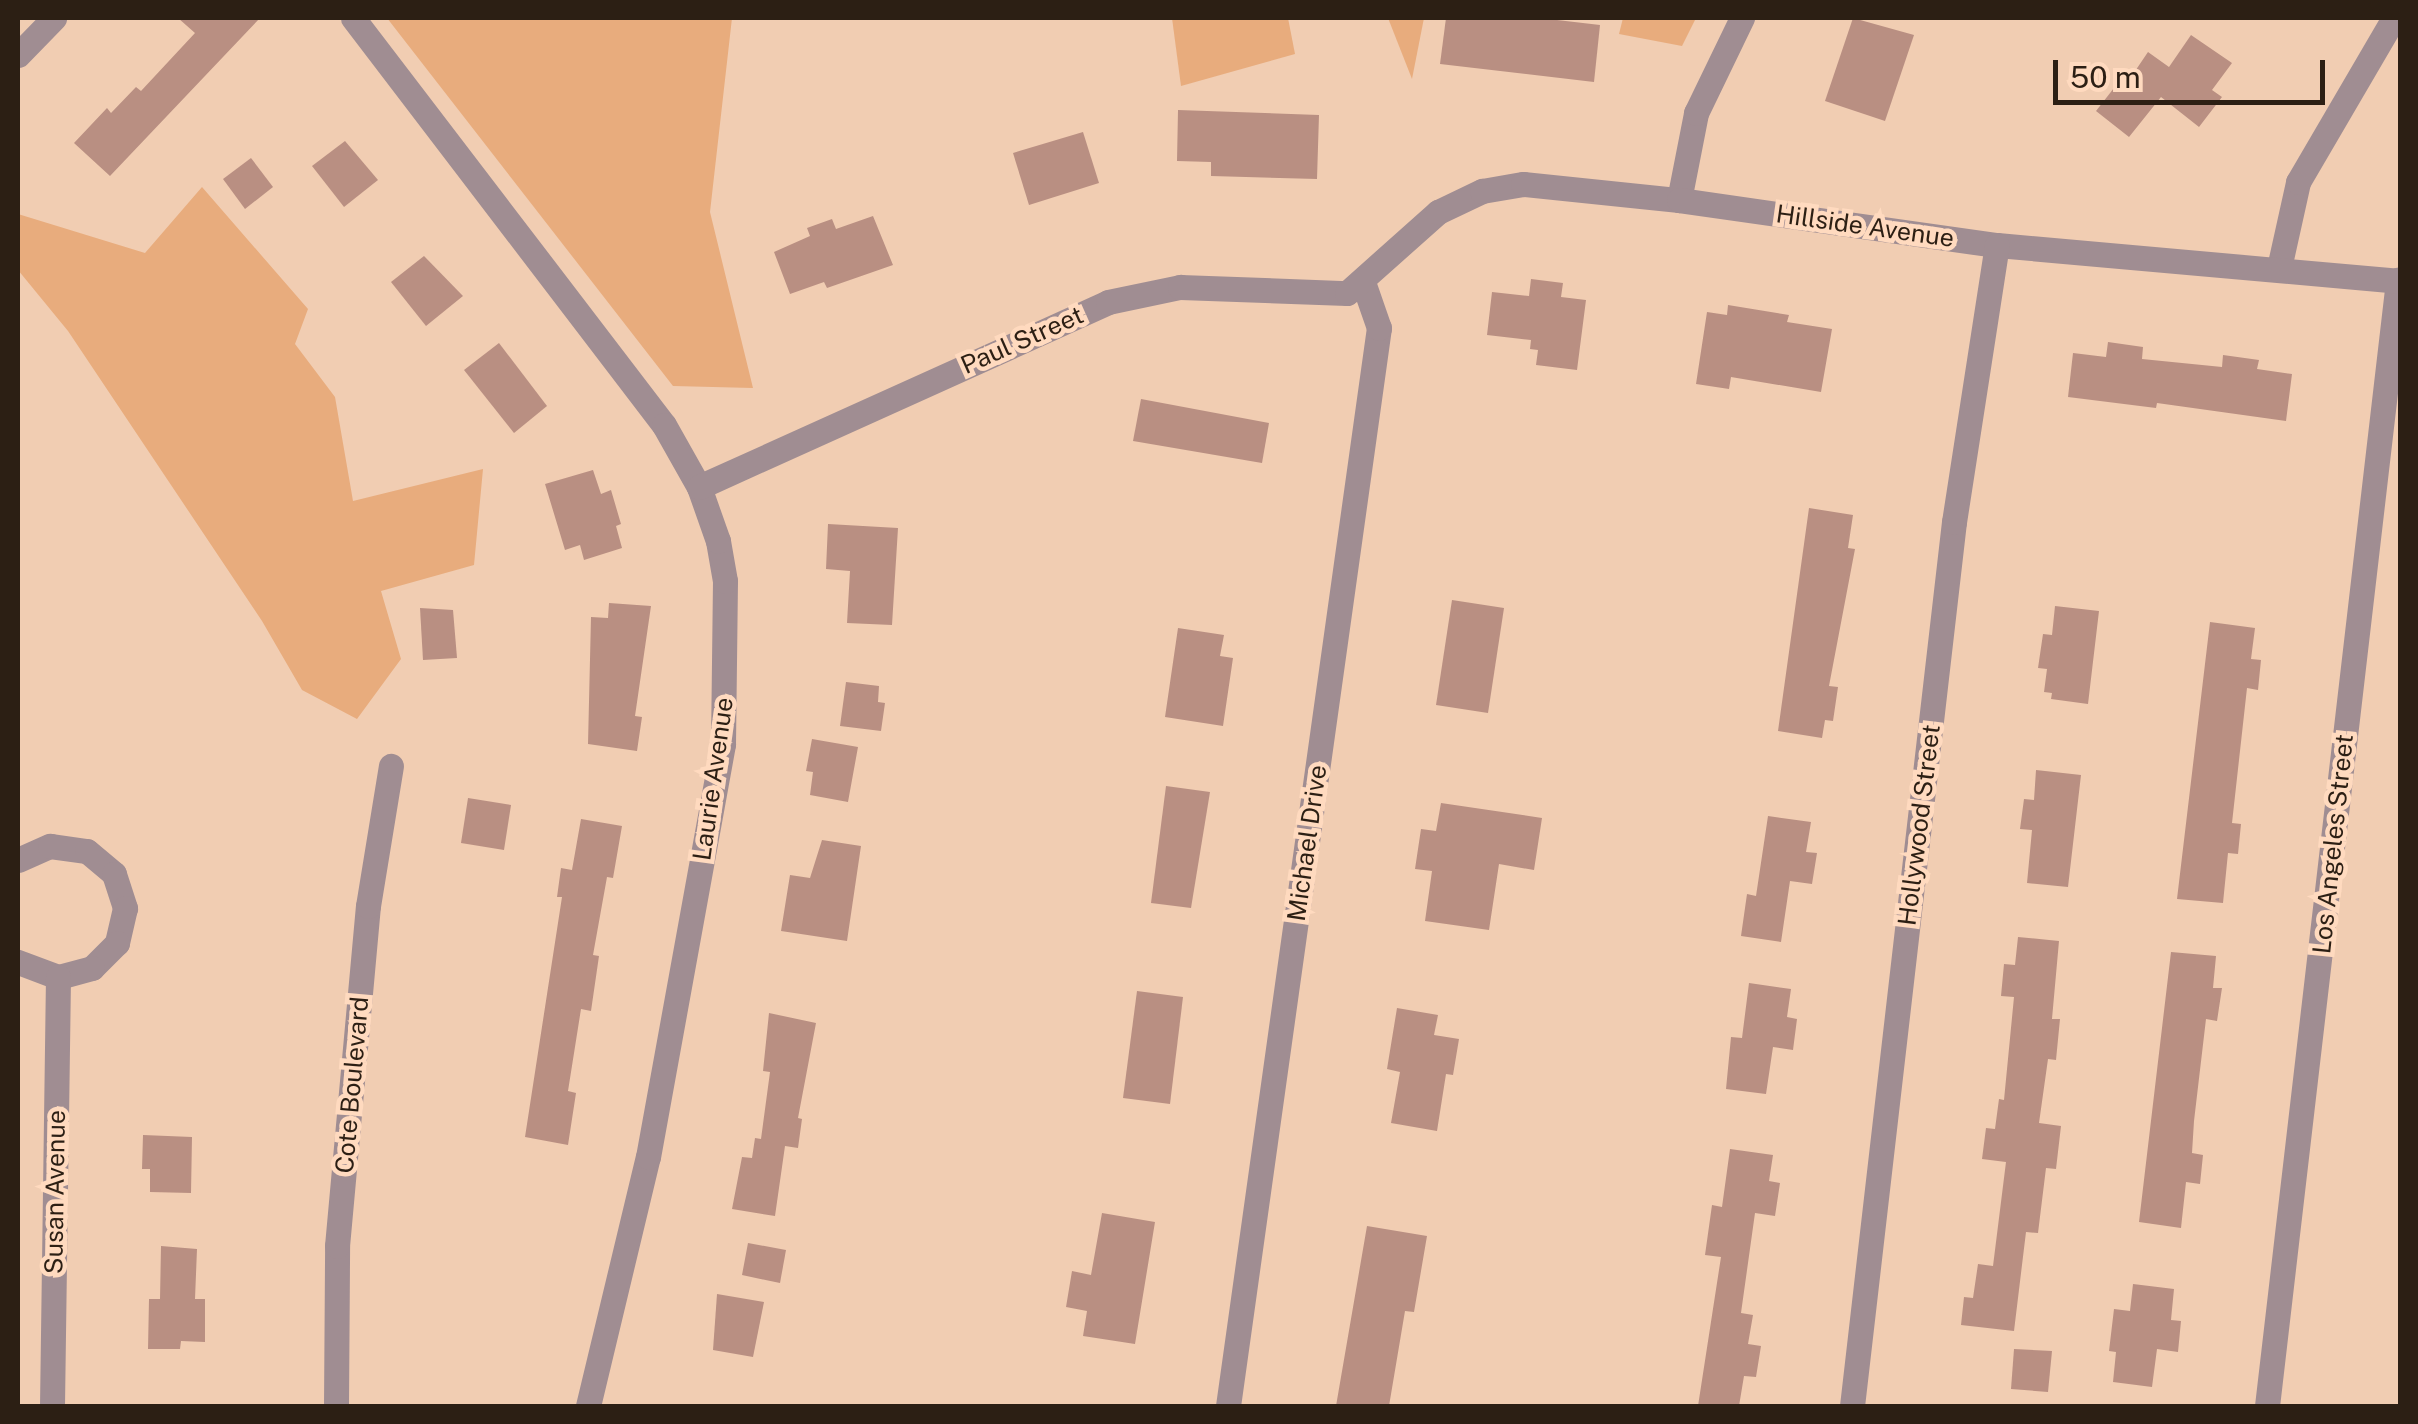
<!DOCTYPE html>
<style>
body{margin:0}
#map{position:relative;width:2418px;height:1424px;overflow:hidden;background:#f1cdb2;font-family:"Public Sans",sans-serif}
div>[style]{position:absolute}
.green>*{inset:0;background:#e8ac7d}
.building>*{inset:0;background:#b98f82}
.minor>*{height:25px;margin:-12.5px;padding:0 12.5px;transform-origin:12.5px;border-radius:12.5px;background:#a08d92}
.tertiary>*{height:25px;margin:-12.5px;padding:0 12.5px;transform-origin:12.5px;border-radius:12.5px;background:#a08d92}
span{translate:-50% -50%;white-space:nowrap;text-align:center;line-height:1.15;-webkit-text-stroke:9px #ffdabf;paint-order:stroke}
.street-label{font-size:25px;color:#2c1f14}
.frame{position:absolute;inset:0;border:20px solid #2c1f14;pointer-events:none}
.scale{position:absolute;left:2053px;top:60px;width:272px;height:45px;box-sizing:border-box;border:5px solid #2c1f14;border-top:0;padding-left:12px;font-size:30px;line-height:35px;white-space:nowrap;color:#2c1f14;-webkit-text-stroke:8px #ffdabf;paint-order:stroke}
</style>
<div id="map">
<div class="green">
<div style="clip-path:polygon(387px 18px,732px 18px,710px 212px,753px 388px,673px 386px)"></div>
<div style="clip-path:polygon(1172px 18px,1288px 18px,1295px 54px,1181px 86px)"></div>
<div style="clip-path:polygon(1388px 18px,1424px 18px,1412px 79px)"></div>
<div style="clip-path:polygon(1623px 18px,1696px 18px,1682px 46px,1619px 34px)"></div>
<div style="clip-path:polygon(202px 187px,308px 309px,295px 344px,335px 397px,353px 501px,483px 469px,474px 565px,381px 591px,401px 659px,357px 719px,302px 690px,262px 621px,68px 331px,18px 270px,18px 214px,145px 253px)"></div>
</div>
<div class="building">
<div style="clip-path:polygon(178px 18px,260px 18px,110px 176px,74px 143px,107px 108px,111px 113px,136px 87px,141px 91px,195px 33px)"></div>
<div style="clip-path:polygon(1446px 18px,1540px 18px,1600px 25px,1594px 82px,1440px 64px)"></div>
<div style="clip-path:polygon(1853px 18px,1914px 35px,1885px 121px,1825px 101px)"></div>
<div style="clip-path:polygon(2191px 35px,2232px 63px,2212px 90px,2222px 97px,2199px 127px,2161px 97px,2129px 137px,2096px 111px,2121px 79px,2127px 83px,2148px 52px,2169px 67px)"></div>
<div style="clip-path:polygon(1178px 110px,1319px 115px,1317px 179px,1211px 176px,1211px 162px,1177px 161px)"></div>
<div style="clip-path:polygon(1083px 132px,1099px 183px,1029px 205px,1013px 153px)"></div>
<div style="clip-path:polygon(345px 141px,378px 180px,344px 207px,312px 166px)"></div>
<div style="clip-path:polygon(251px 158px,273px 187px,245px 209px,223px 179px)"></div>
<div style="clip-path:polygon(873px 216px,893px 265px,827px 288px,824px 282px,790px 294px,774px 252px,810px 236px,807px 228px,832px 219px,836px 229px)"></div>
<div style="clip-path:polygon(424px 256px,463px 296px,426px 326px,391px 282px)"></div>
<div style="clip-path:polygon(1531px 279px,1563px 283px,1561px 297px,1586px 300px,1577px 370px,1536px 365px,1538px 350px,1530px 349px,1531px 340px,1487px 335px,1492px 292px,1529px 296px)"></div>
<div style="clip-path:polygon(1728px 305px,1789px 315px,1787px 322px,1832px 329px,1821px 392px,1731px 377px,1729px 389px,1696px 384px,1707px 312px,1727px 315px)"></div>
<div style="clip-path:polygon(2108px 342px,2143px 347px,2142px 359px,2222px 367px,2223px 355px,2259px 360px,2257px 369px,2292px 374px,2286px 421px,2157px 403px,2156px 408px,2068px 397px,2073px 353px,2106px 357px)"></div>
<div style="clip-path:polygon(499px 343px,547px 406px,514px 433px,464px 370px)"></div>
<div style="clip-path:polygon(1141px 399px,1269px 423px,1262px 463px,1133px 441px)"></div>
<div style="clip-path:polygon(593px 470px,601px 494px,611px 490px,621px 524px,616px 526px,622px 548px,584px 560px,580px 545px,565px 550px,545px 484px)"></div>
<div style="clip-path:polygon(1809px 508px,1853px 515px,1848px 548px,1855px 549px,1829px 686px,1838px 687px,1833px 721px,1825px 720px,1822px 738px,1778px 731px)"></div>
<div style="clip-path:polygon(828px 524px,898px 528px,892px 625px,847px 623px,850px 571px,826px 569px)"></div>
<div style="clip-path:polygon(1452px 600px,1504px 608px,1488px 713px,1436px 705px)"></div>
<div style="clip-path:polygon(609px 603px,651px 606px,635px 716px,642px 717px,637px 751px,588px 744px,591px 617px,608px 618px)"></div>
<div style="clip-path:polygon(2055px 606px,2099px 611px,2088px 704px,2051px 699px,2052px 693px,2044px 692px,2047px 669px,2038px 668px,2043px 634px,2052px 635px)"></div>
<div style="clip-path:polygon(420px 608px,453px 610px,457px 658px,423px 660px)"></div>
<div style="clip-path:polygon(2210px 622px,2255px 628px,2251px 659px,2261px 660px,2258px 690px,2247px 688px,2232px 823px,2241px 824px,2238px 854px,2228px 853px,2223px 903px,2177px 899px)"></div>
<div style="clip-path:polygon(1178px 628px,1224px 635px,1220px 656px,1233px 658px,1223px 726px,1165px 717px)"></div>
<div style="clip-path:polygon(846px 682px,879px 686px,878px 702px,885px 703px,881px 731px,840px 726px)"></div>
<div style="clip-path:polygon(812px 739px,858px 747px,848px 802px,810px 795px,813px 772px,806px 771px)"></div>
<div style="clip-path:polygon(2036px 770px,2081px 775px,2068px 887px,2027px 883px,2032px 830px,2020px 829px,2024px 799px,2034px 800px)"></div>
<div style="clip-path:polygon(1166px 786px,1210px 792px,1191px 908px,1151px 903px)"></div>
<div style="clip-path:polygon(468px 798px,511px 805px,504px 850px,461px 843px)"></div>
<div style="clip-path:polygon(1441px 803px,1542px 818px,1534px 870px,1499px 864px,1489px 930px,1425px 921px,1432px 871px,1415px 869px,1421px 829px,1436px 831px)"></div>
<div style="clip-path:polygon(1768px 816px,1811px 822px,1806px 852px,1817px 853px,1812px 884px,1790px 881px,1781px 942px,1741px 936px,1747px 894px,1756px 896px)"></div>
<div style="clip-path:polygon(581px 819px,622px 826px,613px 878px,607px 877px,593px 955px,599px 956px,591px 1011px,581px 1009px,568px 1091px,576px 1093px,568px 1145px,525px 1137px,562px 897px,557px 897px,561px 868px,572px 870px)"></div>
<div style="clip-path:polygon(822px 840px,861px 846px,847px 941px,781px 931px,790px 875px,810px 878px)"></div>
<div style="clip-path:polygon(2018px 937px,2059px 941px,2052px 1019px,2060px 1019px,2056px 1060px,2048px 1059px,2039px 1123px,2061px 1126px,2056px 1169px,2046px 1168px,2038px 1233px,2026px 1232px,2014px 1331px,1961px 1325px,1964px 1297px,1973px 1298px,1978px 1264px,1993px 1266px,2006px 1162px,1982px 1159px,1986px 1128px,1995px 1129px,1999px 1099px,2004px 1100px,2014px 997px,2001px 996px,2004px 964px,2015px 965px)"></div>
<div style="clip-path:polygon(2171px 952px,2216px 956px,2213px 988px,2222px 988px,2217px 1021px,2206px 1019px,2194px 1121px,2192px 1153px,2203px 1155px,2200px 1184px,2186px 1182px,2181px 1228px,2139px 1222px)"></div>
<div style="clip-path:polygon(1749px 983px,1791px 989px,1787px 1017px,1797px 1019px,1793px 1050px,1773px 1047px,1766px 1094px,1726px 1089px,1731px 1037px,1742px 1038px)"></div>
<div style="clip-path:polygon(1137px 991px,1183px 997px,1170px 1104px,1123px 1098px)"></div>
<div style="clip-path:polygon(1397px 1008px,1438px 1015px,1434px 1035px,1459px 1039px,1453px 1075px,1446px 1074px,1437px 1131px,1391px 1123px,1400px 1072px,1387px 1069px)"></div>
<div style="clip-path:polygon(769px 1013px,816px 1023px,798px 1118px,802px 1119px,798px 1148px,785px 1146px,775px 1216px,732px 1209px,742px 1157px,752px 1158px,755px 1138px,761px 1139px,770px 1072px,763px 1071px)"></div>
<div style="clip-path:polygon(143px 1135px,192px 1137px,191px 1193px,150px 1192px,150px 1169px,142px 1169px)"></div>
<div style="clip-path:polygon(1730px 1149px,1773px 1155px,1769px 1181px,1780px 1183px,1775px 1216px,1755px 1213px,1741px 1313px,1753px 1315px,1748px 1344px,1761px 1346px,1756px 1377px,1744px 1376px,1739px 1406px,1698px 1406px,1721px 1257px,1705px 1255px,1712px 1205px,1722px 1207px)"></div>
<div style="clip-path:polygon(1102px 1213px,1155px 1222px,1135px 1344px,1083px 1336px,1087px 1311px,1066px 1307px,1072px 1271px,1091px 1275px)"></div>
<div style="clip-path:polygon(1367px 1226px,1427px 1236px,1414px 1312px,1405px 1311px,1389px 1406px,1336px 1406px)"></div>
<div style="clip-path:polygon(748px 1243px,786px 1250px,780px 1283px,742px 1275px)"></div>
<div style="clip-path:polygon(161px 1246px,197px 1249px,195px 1299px,205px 1299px,205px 1342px,181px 1341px,180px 1349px,148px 1349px,149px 1299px,160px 1299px)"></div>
<div style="clip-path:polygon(2133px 1284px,2174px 1289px,2171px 1320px,2181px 1321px,2178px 1352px,2157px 1349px,2152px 1387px,2113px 1382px,2116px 1352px,2109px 1351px,2114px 1309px,2130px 1311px)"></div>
<div style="clip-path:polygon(717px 1294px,764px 1302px,753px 1357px,713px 1350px)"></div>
<div style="clip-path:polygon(2014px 1349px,2052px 1351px,2048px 1392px,2011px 1389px)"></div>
</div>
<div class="minor">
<div style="left:1679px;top:200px;width:89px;rotate:-78.9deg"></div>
<div style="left:1696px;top:113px;width:106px;rotate:-64.2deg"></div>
<div style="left:2279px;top:268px;width:88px;rotate:-77.5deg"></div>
<div style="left:2298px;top:182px;width:190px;rotate:-59.7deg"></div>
<div style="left:18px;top:860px;width:35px;rotate:-24deg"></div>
<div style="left:50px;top:846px;width:37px;rotate:8deg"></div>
<div style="left:87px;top:851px;width:35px;rotate:40deg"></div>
<div style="left:114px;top:874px;width:36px;rotate:72deg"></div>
<div style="left:125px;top:908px;width:36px;rotate:103deg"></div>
<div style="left:117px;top:943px;width:35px;rotate:135deg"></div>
<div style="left:92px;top:968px;width:35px;rotate:165deg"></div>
<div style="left:58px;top:977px;width:43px;rotate:-159.4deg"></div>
<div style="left:52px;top:1406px;width:429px;rotate:-89.2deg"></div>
<div style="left:336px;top:1406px;width:160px;rotate:-89.6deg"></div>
<div style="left:337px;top:1246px;width:341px;rotate:-84.8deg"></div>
<div style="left:368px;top:906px;width:142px;rotate:-80.7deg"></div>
<div style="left:588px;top:1406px;width:256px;rotate:-76.5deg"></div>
<div style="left:648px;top:1157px;width:420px;rotate:-79.7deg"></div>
<div style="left:723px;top:744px;width:163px;rotate:-89.3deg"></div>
<div style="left:725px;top:581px;width:41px;rotate:-99.9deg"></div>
<div style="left:718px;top:541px;width:57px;rotate:-109.4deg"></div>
<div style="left:1228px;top:1406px;width:1089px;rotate:-82.03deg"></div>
<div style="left:1379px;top:328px;width:49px;rotate:-109.2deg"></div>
<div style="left:2267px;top:1406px;width:1134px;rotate:-83.36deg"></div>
</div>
<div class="tertiary">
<div style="left:353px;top:18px;width:512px;rotate:52.62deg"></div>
<div style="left:664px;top:425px;width:71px;rotate:60.6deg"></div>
<div style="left:699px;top:487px;width:449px;rotate:-24.3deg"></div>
<div style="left:1108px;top:302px;width:74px;rotate:-11.8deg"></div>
<div style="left:1180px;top:287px;width:167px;rotate:2.1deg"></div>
<div style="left:1347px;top:293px;width:122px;rotate:-41.7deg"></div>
<div style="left:1438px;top:212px;width:49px;rotate:-25.5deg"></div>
<div style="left:1482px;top:191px;width:42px;rotate:-9.7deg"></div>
<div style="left:1523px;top:184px;width:157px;rotate:5.9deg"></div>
<div style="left:1679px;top:200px;width:321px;rotate:8.1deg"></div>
<div style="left:1997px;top:245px;width:405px;rotate:5.1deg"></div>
<div style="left:18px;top:55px;width:52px;rotate:-45.8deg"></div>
<div style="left:1852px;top:1406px;width:890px;rotate:-83.42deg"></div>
<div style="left:1954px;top:522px;width:280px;rotate:-81.2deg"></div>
</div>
<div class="street-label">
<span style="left:1865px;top:226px;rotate:8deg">Hillside Avenue</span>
<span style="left:1022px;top:340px;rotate:-24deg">Paul Street</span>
<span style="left:713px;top:779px;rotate:-82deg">Laurie Avenue</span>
<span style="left:1919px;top:825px;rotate:-83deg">Hollywood Street</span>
<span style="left:1307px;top:843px;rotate:-82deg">Michael Drive</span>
<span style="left:2333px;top:844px;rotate:-84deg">Los Angeles Street</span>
<span style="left:352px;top:1085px;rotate:-85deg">Cote Boulevard</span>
<span style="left:55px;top:1192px;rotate:-89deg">Susan Avenue</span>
</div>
<div class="frame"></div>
<div class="scale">50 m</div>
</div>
